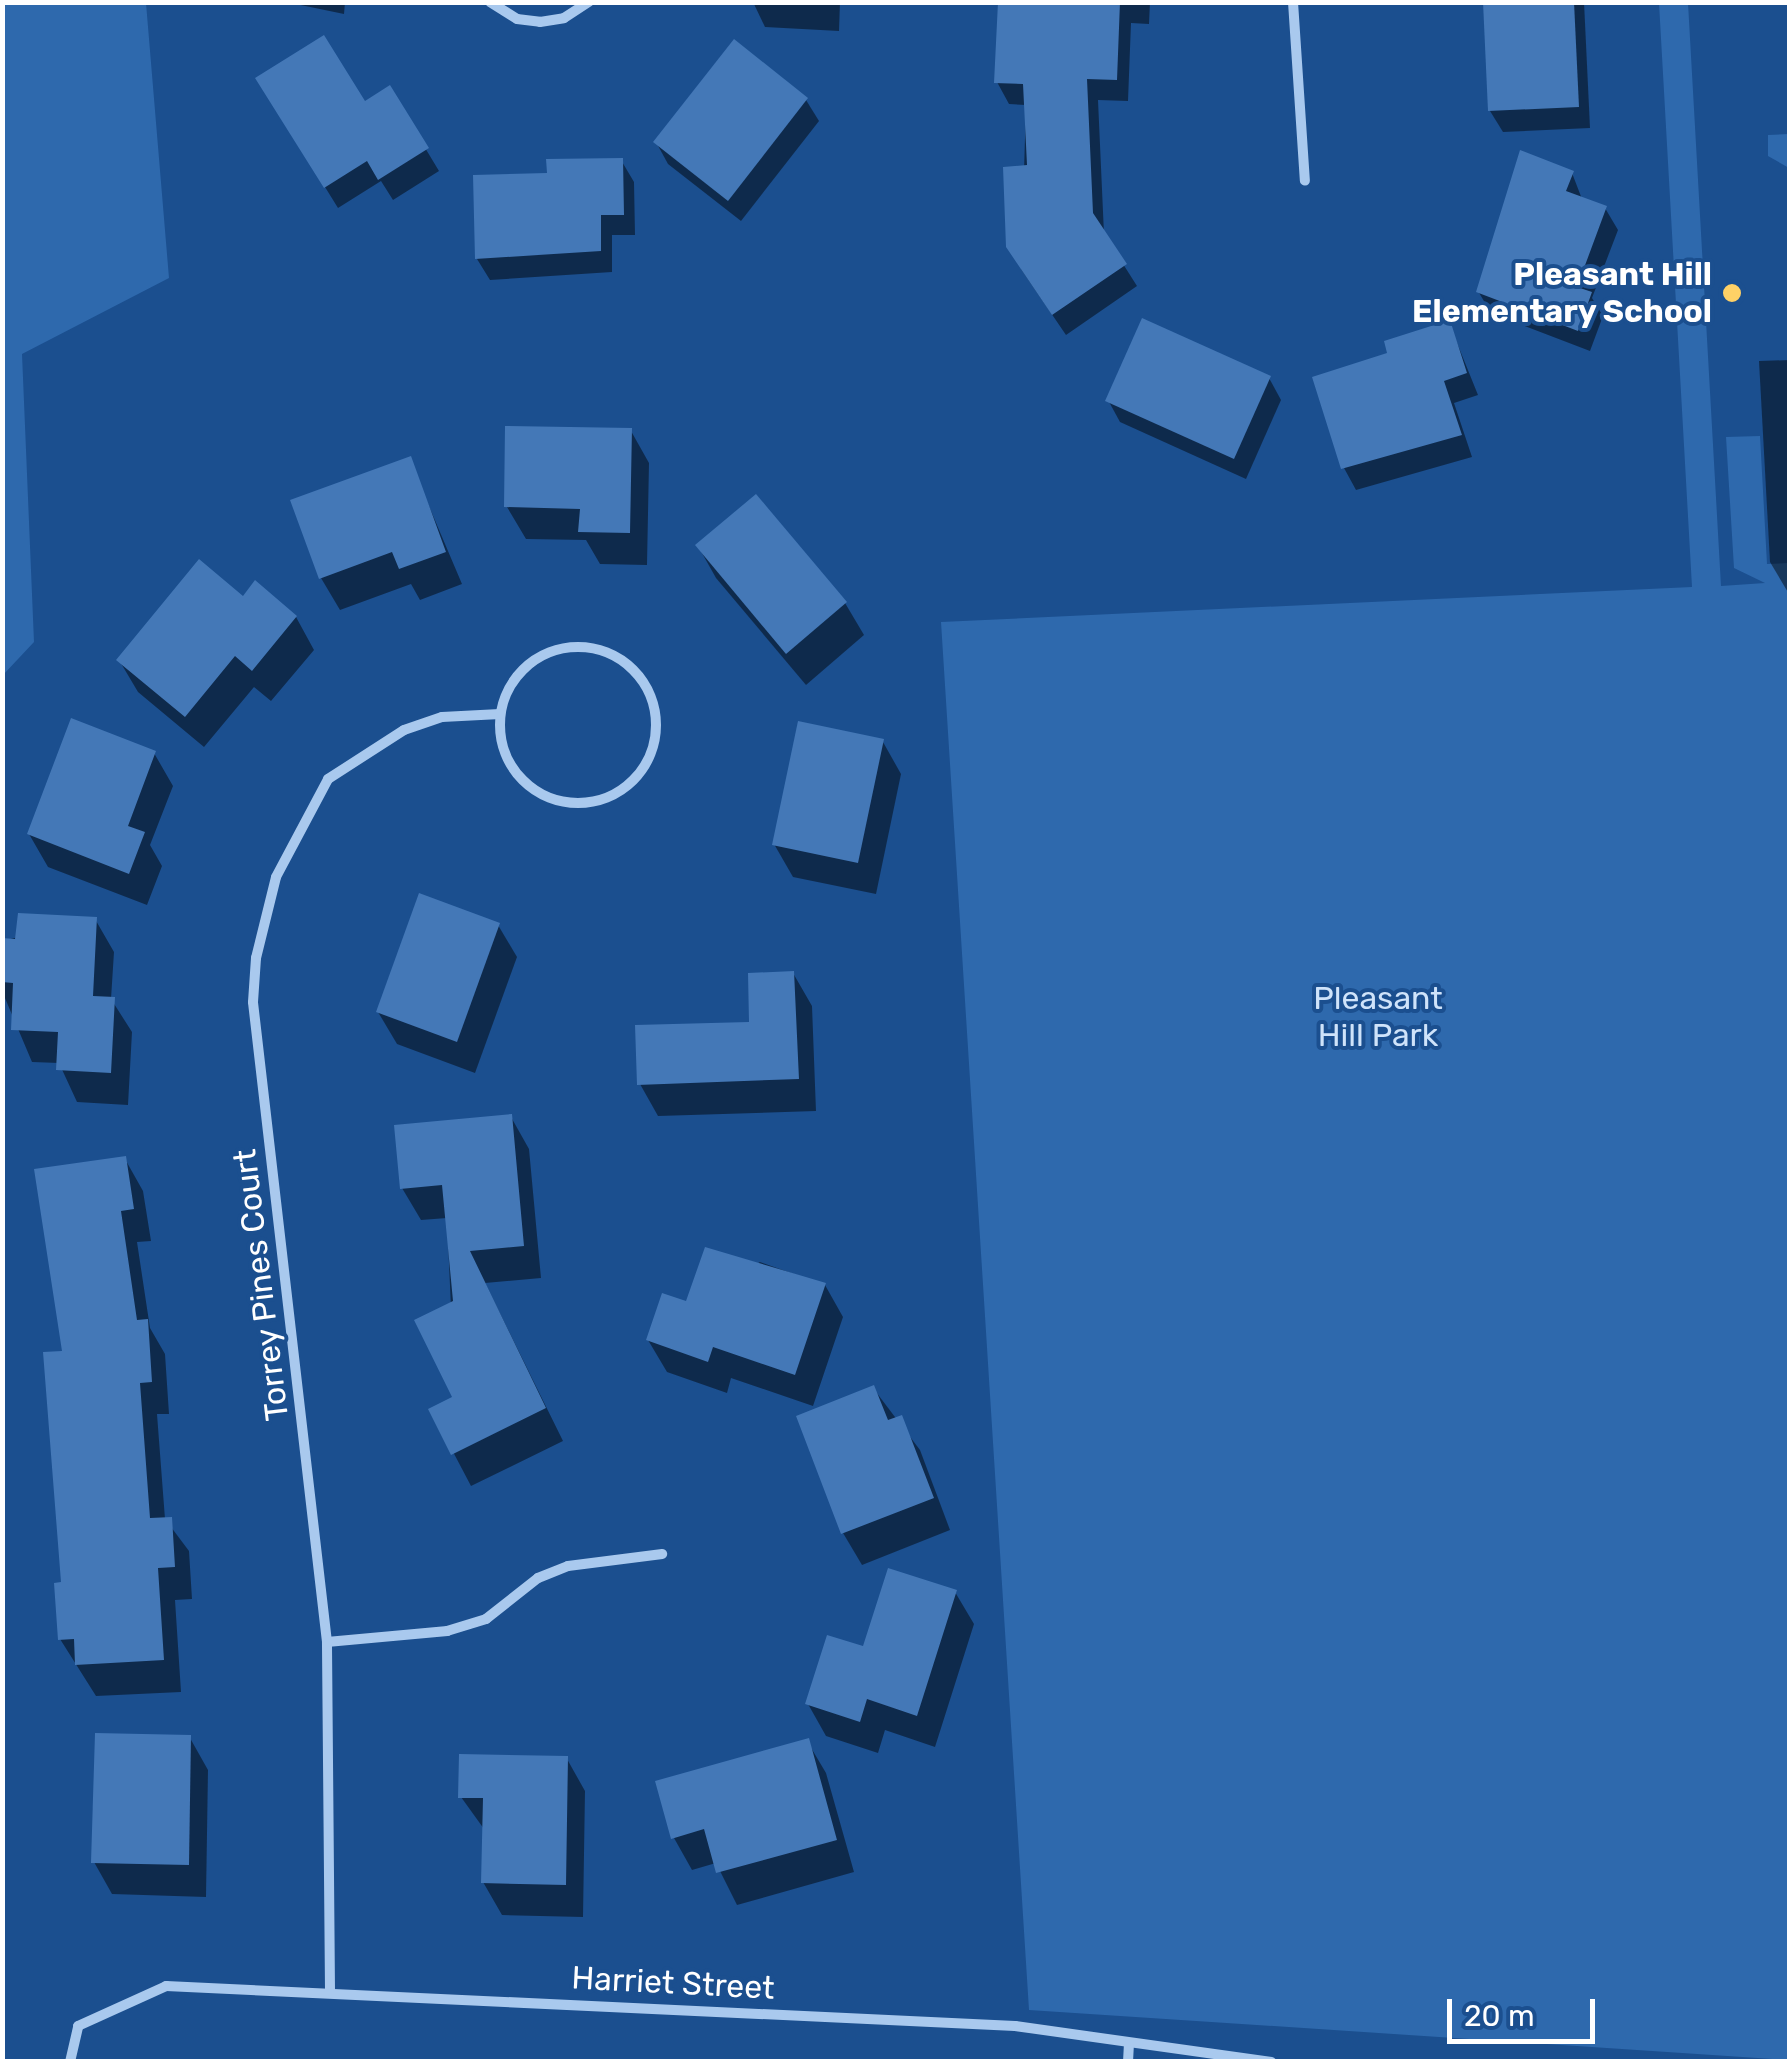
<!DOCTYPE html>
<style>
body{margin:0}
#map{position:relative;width:1792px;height:2064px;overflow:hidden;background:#1b4f8f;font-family:Rubik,sans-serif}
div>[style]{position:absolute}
.green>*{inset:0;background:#2e69ad}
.shadow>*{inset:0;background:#0007}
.building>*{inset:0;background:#4478b7}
.minor>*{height:10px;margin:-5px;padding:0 5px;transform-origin:5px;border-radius:5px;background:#a9c9ee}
.minor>.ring{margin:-5px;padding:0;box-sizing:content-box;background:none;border:10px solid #a9c9ee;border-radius:50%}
.dots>*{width:28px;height:28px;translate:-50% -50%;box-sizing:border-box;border:5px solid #1b4f8f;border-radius:50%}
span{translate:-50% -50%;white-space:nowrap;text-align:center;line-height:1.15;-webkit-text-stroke:8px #1b4f8f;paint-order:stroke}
.poi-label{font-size:32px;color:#fff;font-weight:700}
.right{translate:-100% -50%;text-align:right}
.park-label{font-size:32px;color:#cfe3fa}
.street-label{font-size:32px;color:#fff}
.frame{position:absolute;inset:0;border:5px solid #fff;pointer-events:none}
.scale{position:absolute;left:1447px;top:1999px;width:148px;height:45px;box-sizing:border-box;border:5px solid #fff;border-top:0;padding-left:12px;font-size:30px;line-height:35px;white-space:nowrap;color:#fff;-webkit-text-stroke:8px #1b4f8f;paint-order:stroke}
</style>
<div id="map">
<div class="green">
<div style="clip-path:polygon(3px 2px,146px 3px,169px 278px,22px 354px,34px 642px,3px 675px)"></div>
<div style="clip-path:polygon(1659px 3px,1688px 3px,1721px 586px,1765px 583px,1734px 568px,1726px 437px,1760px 436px,1767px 564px,1789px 563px,1789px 2060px,1029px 2010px,941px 622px,1692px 587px)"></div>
<div style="clip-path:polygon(1789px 134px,1790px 134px,1789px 168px,1768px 156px,1768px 135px)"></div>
</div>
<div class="shadow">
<div style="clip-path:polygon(286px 2px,345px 2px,344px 14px)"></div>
<div style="clip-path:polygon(753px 2px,840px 2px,839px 31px,765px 27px)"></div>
<div style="clip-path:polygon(1000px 2px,1150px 2px,1149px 24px,1131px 23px,1128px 101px,1098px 100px,1104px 234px,1137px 286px,1066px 335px,1021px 269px,1026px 105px,1009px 104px,997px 82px)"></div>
<div style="clip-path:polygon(1485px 2px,1584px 2px,1590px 128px,1503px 132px,1490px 111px)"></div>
<div style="clip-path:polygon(389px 88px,439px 171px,393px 200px,381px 181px,338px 208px,271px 100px,364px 104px)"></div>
<div style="clip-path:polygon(806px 100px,819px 121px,741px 221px,668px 164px,656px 142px)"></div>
<div style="clip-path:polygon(621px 160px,634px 182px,635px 235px,612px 235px,612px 272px,490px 280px,477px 259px,549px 176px)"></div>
<div style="clip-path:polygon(1572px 173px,1582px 199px,1605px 208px,1618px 230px,1592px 298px,1603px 316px,1590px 351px,1491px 313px,1478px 291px)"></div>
<div style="clip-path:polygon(1449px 323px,1478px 395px,1454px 403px,1472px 457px,1356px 490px,1344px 468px,1390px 355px)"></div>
<div style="clip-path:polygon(1790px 360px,1790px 594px,1789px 594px,1770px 562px,1759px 361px)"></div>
<div style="clip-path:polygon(1269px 378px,1281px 400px,1246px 479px,1120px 422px,1108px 400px)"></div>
<div style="clip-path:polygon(631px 431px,649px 463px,647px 565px,600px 564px,586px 540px,526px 539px,507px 507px)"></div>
<div style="clip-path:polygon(409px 459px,462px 584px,420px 600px,411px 584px,340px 610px,321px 578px)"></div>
<div style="clip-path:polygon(698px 546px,845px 603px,864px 635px,806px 685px,716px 578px)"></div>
<div style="clip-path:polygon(243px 599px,296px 617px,314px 650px,271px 701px,254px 687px,204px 747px,138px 692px,119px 660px)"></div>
<div style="clip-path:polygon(883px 742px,901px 774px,876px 894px,793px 877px,774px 844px)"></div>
<div style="clip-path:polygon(154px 753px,173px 786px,150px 845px,162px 866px,147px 905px,48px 867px,29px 834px)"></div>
<div style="clip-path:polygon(95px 919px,114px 952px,111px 999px,132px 1032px,128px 1105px,77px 1102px,59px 1063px,32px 1062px,2px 991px,2px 941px)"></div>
<div style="clip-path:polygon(498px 925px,517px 957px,475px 1073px,397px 1044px,378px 1012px)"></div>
<div style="clip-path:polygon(793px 973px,812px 1006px,816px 1111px,658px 1116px,640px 1084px,752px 1024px)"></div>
<div style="clip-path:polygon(511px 1117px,529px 1149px,541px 1278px,485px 1283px,563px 1441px,471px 1486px,431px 1410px,455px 1399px,447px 1218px,421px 1220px,402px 1188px)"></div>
<div style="clip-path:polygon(125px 1159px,143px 1191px,151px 1241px,137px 1242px,150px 1328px,165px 1354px,169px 1414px,157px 1414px,165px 1519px,189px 1551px,192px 1599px,175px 1600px,181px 1692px,96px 1696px,60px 1639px,65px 1353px)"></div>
<div style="clip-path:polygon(760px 1262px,825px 1285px,843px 1317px,813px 1406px,731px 1378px,727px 1393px,667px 1372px,648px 1340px,688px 1304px)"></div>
<div style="clip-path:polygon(873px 1388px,920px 1450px,950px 1530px,862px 1565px,843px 1533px)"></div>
<div style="clip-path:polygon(955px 1592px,974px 1624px,935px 1747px,885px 1730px,878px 1753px,826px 1736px,808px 1704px,865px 1649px)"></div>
<div style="clip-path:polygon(190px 1738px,208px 1770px,206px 1897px,112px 1894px,94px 1862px)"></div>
<div style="clip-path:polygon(807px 1741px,826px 1773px,854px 1872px,737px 1905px,716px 1863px,692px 1870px,674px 1838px)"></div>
<div style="clip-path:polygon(567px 1759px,585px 1791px,583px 1917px,502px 1915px,483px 1882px,484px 1829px,461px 1797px)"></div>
</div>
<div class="building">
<div style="clip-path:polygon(998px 2px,1120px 2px,1117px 80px,1087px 79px,1093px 213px,1127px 264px,1052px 315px,1006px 247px,1003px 167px,1027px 165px,1023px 84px,994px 83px)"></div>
<div style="clip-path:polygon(1483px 2px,1574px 2px,1579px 107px,1488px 111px)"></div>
<div style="clip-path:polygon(324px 35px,365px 101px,390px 85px,429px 148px,378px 180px,367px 161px,324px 188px,255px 78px)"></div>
<div style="clip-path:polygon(734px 39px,808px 98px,728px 201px,653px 142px)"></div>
<div style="clip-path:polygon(1520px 150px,1574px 171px,1566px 191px,1607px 206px,1577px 287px,1592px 292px,1578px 331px,1476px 292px)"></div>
<div style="clip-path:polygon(623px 158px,624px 215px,601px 215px,601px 251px,475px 259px,473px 175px,547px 173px,546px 159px)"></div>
<div style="clip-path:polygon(1142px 318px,1271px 376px,1234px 459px,1105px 401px)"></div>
<div style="clip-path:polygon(1450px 320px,1467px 373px,1444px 381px,1462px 435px,1341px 469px,1312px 377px,1387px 353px,1384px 341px)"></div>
<div style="clip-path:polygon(505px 426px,632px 428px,630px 533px,578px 532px,580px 509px,504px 507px)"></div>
<div style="clip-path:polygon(411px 456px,446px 552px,399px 569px,392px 552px,319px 579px,290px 500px)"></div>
<div style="clip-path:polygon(756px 494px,847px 602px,786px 654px,695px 545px)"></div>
<div style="clip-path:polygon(199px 559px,243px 596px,255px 580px,297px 616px,252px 671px,235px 656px,185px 717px,116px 660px)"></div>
<div style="clip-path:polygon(71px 718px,156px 751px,128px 826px,145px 832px,129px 874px,27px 834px)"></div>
<div style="clip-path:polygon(798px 721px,884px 739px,858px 863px,772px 845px)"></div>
<div style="clip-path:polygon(419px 893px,500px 923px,457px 1042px,376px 1012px)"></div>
<div style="clip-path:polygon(18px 913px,97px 917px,93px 996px,115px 997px,111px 1073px,56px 1070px,58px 1032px,11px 1030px,13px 983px,2px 982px,2px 938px,15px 939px)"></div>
<div style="clip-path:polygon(794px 971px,799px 1079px,637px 1085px,635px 1025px,749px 1022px,748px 973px)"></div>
<div style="clip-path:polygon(512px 1114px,524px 1246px,470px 1251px,546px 1408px,451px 1455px,428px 1409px,452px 1397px,414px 1320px,453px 1301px,442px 1185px,400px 1189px,394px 1125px)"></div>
<div style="clip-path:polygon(126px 1156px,134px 1209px,121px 1211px,137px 1320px,148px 1319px,152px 1382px,140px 1383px,150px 1518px,172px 1517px,175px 1567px,158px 1568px,164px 1660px,75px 1665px,74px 1639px,58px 1640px,54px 1583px,61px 1582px,43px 1352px,62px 1351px,34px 1169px)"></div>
<div style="clip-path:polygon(705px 1247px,826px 1283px,795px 1375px,713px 1347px,708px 1362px,646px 1340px,662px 1293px,686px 1301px)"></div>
<div style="clip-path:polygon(874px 1385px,888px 1420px,902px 1415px,934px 1498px,841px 1534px,796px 1416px)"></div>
<div style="clip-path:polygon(888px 1568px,957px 1590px,917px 1716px,867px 1699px,860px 1722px,805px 1704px,827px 1635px,863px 1646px)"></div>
<div style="clip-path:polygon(95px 1733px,191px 1735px,189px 1865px,91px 1863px)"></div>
<div style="clip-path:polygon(809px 1738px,837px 1840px,716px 1873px,704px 1829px,671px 1839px,655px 1781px)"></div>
<div style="clip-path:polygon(459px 1754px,568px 1756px,566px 1885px,481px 1883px,483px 1798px,458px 1798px)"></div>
</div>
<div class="minor">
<div style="left:490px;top:2px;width:32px;rotate:32deg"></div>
<div style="left:517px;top:19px;width:23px;rotate:7deg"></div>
<div style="left:540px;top:22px;width:24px;rotate:-9deg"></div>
<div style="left:564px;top:18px;width:30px;rotate:-33deg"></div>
<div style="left:1293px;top:2px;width:179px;rotate:86.2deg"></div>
<div class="ring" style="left:500px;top:647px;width:146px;height:146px"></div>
<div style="left:327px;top:1642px;width:121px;rotate:-5.2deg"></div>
<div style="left:447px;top:1631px;width:41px;rotate:-17.1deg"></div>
<div style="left:486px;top:1619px;width:66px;rotate:-38.3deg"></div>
<div style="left:538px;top:1578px;width:32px;rotate:-22deg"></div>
<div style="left:568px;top:1566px;width:95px;rotate:-7.3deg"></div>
<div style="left:330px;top:1990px;width:348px;rotate:-90.5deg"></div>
<div style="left:327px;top:1642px;width:644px;rotate:-96.6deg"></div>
<div style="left:253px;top:1002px;width:44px;rotate:-86.1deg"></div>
<div style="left:256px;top:958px;width:83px;rotate:-76.1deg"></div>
<div style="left:276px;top:877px;width:111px;rotate:-62deg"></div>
<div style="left:328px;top:779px;width:90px;rotate:-32.8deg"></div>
<div style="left:404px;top:730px;width:40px;rotate:-18.9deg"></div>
<div style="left:442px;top:717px;width:58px;rotate:-3deg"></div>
<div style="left:70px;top:2062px;width:37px;rotate:-77deg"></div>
<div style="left:78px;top:2026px;width:97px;rotate:-24.4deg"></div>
<div style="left:166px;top:1986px;width:850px;rotate:2.7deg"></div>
<div style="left:1015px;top:2026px;width:259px;rotate:8deg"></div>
<div style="left:1128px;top:2062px;width:17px;rotate:-87deg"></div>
</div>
<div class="dots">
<div style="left:1732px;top:293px;background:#ffd166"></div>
</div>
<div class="poi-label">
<span class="right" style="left:1712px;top:293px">Pleasant Hill<br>Elementary School</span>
</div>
<div class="park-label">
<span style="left:1378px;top:1017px">Pleasant<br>Hill Park</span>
</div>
<div class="street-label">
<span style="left:261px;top:1285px;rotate:-97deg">Torrey Pines Court</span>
<span style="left:673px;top:1983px;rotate:3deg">Harriet Street</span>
</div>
<div class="frame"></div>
<div class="scale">20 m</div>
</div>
